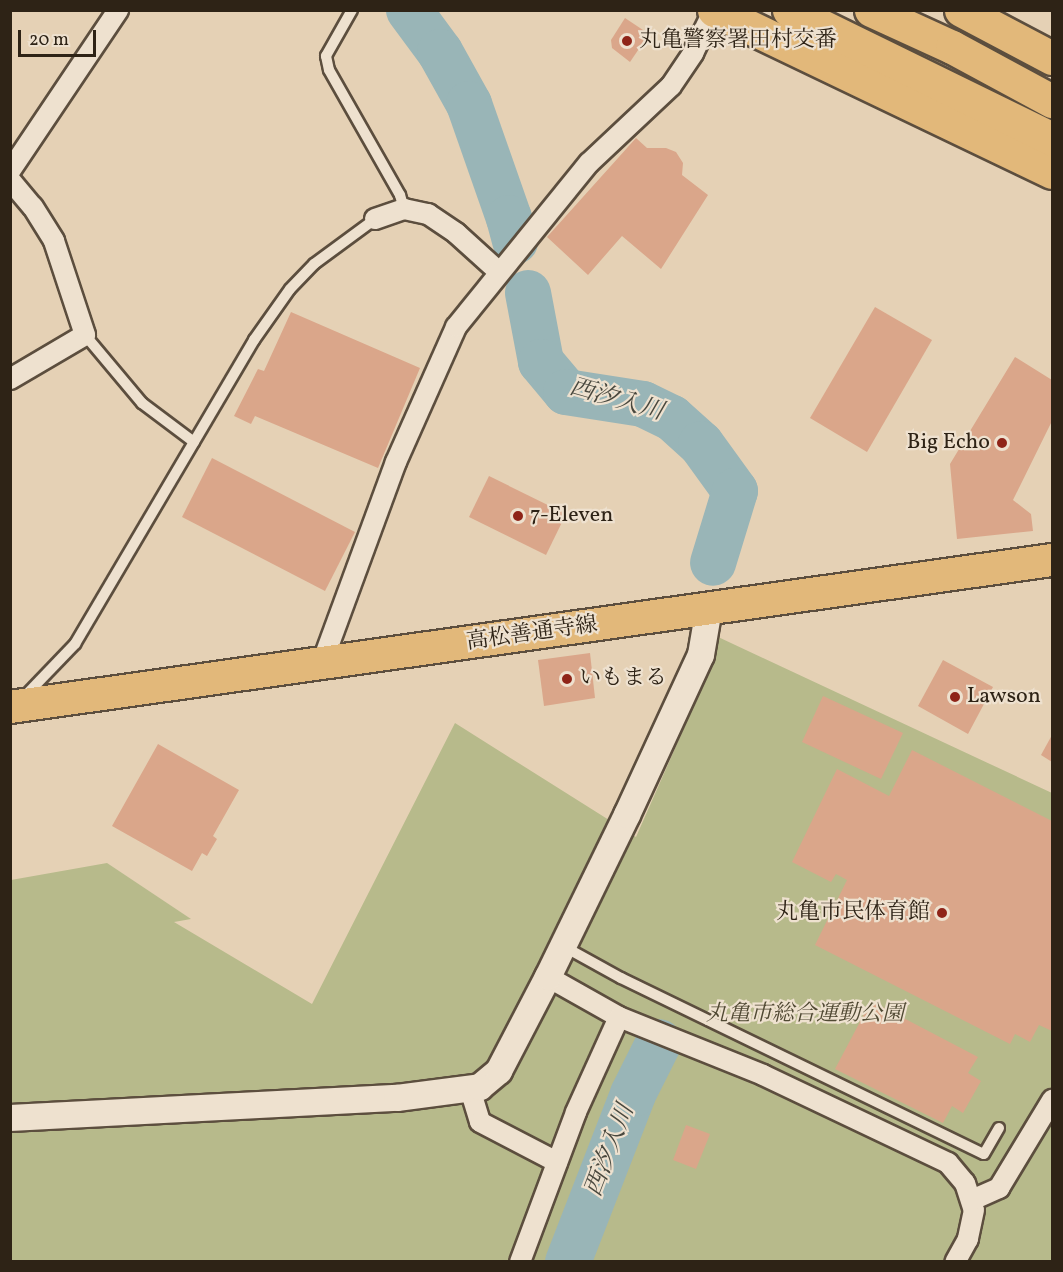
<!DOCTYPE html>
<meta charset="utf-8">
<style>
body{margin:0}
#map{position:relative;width:1063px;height:1272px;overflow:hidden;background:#e5d1b5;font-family:Vollkorn,"Noto Serif JP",serif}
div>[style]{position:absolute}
.green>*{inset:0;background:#b7ba8b}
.river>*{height:46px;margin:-23px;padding:0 23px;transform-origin:23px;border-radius:23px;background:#99b5b7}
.building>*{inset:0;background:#daa68a}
.roads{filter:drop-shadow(2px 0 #5c4e3e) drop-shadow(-2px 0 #5c4e3e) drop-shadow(0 2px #5c4e3e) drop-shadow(0 -2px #5c4e3e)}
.service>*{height:10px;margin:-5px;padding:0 5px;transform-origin:5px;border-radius:5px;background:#eee1cf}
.minor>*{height:20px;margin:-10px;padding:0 10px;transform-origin:10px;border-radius:10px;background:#eee1cf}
.tertiary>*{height:26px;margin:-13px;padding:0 13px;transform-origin:13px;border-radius:13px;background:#eee1cf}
.primary>*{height:32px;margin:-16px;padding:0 16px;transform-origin:16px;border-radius:16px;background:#e2b87a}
.trunk>*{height:33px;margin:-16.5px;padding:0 16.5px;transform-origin:16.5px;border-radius:16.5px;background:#e2b87a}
.dots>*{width:16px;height:16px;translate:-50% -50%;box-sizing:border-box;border:3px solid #eee1cf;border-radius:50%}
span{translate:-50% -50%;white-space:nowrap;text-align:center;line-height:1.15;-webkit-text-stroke:4.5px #eee1cf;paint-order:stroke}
.poi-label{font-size:22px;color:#2e2316}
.left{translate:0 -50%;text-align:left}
.right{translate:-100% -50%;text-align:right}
.street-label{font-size:22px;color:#2e2316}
.park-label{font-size:22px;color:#504933;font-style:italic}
.water-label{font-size:24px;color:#49483e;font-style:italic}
.frame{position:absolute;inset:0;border:12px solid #2e2316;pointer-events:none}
.scale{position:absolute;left:18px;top:30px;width:78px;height:27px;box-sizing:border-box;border:3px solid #2e2316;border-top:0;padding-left:8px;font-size:18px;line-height:21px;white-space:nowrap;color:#2e2316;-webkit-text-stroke:4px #eee1cf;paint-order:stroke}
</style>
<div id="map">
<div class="green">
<div style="clip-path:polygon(716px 636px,1052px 793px,1052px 1261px,11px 1262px,11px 880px,107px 863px,191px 919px,174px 922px,312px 1004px,455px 723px,636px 837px,710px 669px)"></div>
</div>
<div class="river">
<div style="left:409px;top:10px;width:52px;rotate:53.6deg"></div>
<div style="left:440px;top:52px;width:60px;rotate:60.9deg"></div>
<div style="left:469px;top:104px;width:121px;rotate:70.7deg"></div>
<div style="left:509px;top:218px;width:24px;rotate:75deg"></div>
<div style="left:528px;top:293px;width:70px;rotate:79.3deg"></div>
<div style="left:541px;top:362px;width:39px;rotate:50deg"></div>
<div style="left:566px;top:392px;width:78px;rotate:8.9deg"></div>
<div style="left:643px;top:404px;width:32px;rotate:26deg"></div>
<div style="left:672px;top:418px;width:39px;rotate:42deg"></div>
<div style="left:701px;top:444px;width:58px;rotate:54.1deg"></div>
<div style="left:735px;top:491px;width:75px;rotate:107deg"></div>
<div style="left:568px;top:1262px;width:180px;rotate:-68.8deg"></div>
<div style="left:633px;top:1094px;width:58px;rotate:-63.4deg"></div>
</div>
<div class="building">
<div style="clip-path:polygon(625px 18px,649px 34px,630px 62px,612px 48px,611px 40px)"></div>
<div style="clip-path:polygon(636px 138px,647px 148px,666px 148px,676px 152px,683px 163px,682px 175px,708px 195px,661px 269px,622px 236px,588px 275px,547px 237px)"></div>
<div style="clip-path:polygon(875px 307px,932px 340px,867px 452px,810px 418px)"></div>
<div style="clip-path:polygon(291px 312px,420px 368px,378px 468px,255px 416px,251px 424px,234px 416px,258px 369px,264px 371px)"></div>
<div style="clip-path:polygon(1015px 357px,1052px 380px,1052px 421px,1013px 500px,1031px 514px,1033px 531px,957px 539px,950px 464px)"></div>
<div style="clip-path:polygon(212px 458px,355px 532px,325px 591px,182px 517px)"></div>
<div style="clip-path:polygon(489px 476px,566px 514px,546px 555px,469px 517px)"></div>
<div style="clip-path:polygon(590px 653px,595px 698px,544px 706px,538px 660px)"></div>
<div style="clip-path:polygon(943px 660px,993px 687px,968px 734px,918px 706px)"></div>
<div style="clip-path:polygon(823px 696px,903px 733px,881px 779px,802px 742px)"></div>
<div style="clip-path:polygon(1052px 735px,1052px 762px,1041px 755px)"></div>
<div style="clip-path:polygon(158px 744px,239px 790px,213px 836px,217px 839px,207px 856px,202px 853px,192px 871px,112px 826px)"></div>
<div style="clip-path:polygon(912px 750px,1052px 821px,1052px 1031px,1039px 1025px,1030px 1042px,1015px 1034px,1010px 1044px,815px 945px,847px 880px,836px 874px,831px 882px,792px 862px,837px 769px,889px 796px)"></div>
<div style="clip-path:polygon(871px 1001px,978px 1057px,968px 1073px,981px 1081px,963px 1113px,952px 1106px,943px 1123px,835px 1069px)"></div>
<div style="clip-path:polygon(686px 1125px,710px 1134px,696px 1169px,673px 1160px)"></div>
</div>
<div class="roads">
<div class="service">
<div style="left:352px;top:10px;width:53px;rotate:119.5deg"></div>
<div style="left:326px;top:56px;width:14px;rotate:78deg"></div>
<div style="left:329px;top:70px;width:144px;rotate:60.4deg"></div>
<div style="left:400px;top:195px;width:15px;rotate:74deg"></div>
<div style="left:85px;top:335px;width:89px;rotate:50deg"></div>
<div style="left:142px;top:403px;width:65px;rotate:36.9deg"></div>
<div style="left:24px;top:697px;width:74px;rotate:-46.1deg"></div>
<div style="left:75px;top:644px;width:353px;rotate:-59.5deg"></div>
<div style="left:254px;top:340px;width:62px;rotate:-54.8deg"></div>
<div style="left:290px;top:289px;width:35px;rotate:-46deg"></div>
<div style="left:314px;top:264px;width:76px;rotate:-36.4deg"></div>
<div style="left:563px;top:946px;width:66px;rotate:28.9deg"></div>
<div style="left:621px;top:978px;width:403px;rotate:25.9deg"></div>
<div style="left:984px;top:1154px;width:30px;rotate:-60deg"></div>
</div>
<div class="minor">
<div style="left:10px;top:171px;width:194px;rotate:-56.1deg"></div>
<div style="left:10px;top:180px;width:35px;rotate:50deg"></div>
<div style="left:33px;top:207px;width:40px;rotate:58deg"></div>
<div style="left:54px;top:241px;width:99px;rotate:71.7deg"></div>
<div style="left:85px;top:335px;width:87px;rotate:149.6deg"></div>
<div style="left:375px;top:219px;width:31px;rotate:-19deg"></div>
<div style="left:404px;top:209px;width:25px;rotate:12deg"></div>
<div style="left:428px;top:214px;width:34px;rotate:34deg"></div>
<div style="left:456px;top:233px;width:58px;rotate:42.2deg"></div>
<div style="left:322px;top:663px;width:214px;rotate:-69.8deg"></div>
<div style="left:396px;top:462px;width:148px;rotate:-66deg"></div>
<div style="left:456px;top:327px;width:211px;rotate:-51deg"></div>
<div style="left:589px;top:163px;width:112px;rotate:-43.2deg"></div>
<div style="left:671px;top:86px;width:40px;rotate:-56deg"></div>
<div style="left:693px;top:53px;width:48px;rotate:-64deg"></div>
<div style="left:548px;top:977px;width:81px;rotate:29.4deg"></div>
<div style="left:619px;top:1017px;width:155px;rotate:21.9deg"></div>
<div style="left:763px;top:1075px;width:205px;rotate:25.4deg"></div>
<div style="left:948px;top:1163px;width:26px;rotate:50deg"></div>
<div style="left:965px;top:1183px;width:28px;rotate:72deg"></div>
<div style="left:974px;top:1210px;width:30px;rotate:102deg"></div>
<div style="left:968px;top:1239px;width:26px;rotate:119deg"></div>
<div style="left:470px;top:1089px;width:34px;rotate:73deg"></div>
<div style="left:480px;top:1122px;width:87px;rotate:27.5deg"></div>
<div style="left:972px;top:1200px;width:30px;rotate:-24deg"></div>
<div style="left:999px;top:1188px;width:103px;rotate:-58.9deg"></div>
<div style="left:520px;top:1262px;width:160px;rotate:-69.5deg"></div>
<div style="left:576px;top:1112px;width:104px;rotate:-65.6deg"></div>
</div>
<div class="tertiary">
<div style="left:10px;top:1118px;width:388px;rotate:-3deg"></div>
<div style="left:397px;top:1098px;width:84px;rotate:-7.5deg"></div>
<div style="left:480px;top:1087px;width:25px;rotate:-40deg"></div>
<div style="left:499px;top:1071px;width:106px;rotate:-62.5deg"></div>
<div style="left:548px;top:977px;width:180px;rotate:-64deg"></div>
<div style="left:627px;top:815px;width:176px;rotate:-65.2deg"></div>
<div style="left:701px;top:655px;width:48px;rotate:-80.3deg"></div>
</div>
<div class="primary">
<div style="left:10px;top:707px;width:1052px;rotate:-8.03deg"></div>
</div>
<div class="trunk">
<div style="left:714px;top:10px;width:375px;rotate:25.6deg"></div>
<div style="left:789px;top:10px;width:293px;rotate:26.1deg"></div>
<div style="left:871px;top:10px;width:89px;rotate:24.6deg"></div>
<div style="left:952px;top:47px;width:114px;rotate:28.4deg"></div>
<div style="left:961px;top:10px;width:103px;rotate:27.8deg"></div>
</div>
</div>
<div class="dots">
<div style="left:627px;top:41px;background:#8f2418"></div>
<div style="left:1002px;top:443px;background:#8f2418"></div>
<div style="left:518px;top:516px;background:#8f2418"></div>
<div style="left:567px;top:679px;background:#8f2418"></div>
<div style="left:955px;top:697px;background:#8f2418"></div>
<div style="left:942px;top:913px;background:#8f2418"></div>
</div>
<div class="poi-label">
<span class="left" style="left:639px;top:41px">丸亀警察署田村交番</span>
<span class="right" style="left:990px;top:443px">Big Echo</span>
<span class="left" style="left:530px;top:516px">7-Eleven</span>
<span class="left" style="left:579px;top:679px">いもまる</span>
<span class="left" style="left:967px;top:697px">Lawson</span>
<span class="right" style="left:930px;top:913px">丸亀市民体育館</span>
</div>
<div class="street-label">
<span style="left:532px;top:634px;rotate:-8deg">高松善通寺線</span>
</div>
<div class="park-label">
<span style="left:805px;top:1015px">丸亀市総合運動公園</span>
</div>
<div class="water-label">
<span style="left:616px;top:401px;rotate:16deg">西汐入川</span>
<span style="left:611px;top:1151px;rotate:-69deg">西汐入川</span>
</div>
<div class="frame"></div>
<div class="scale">20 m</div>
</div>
